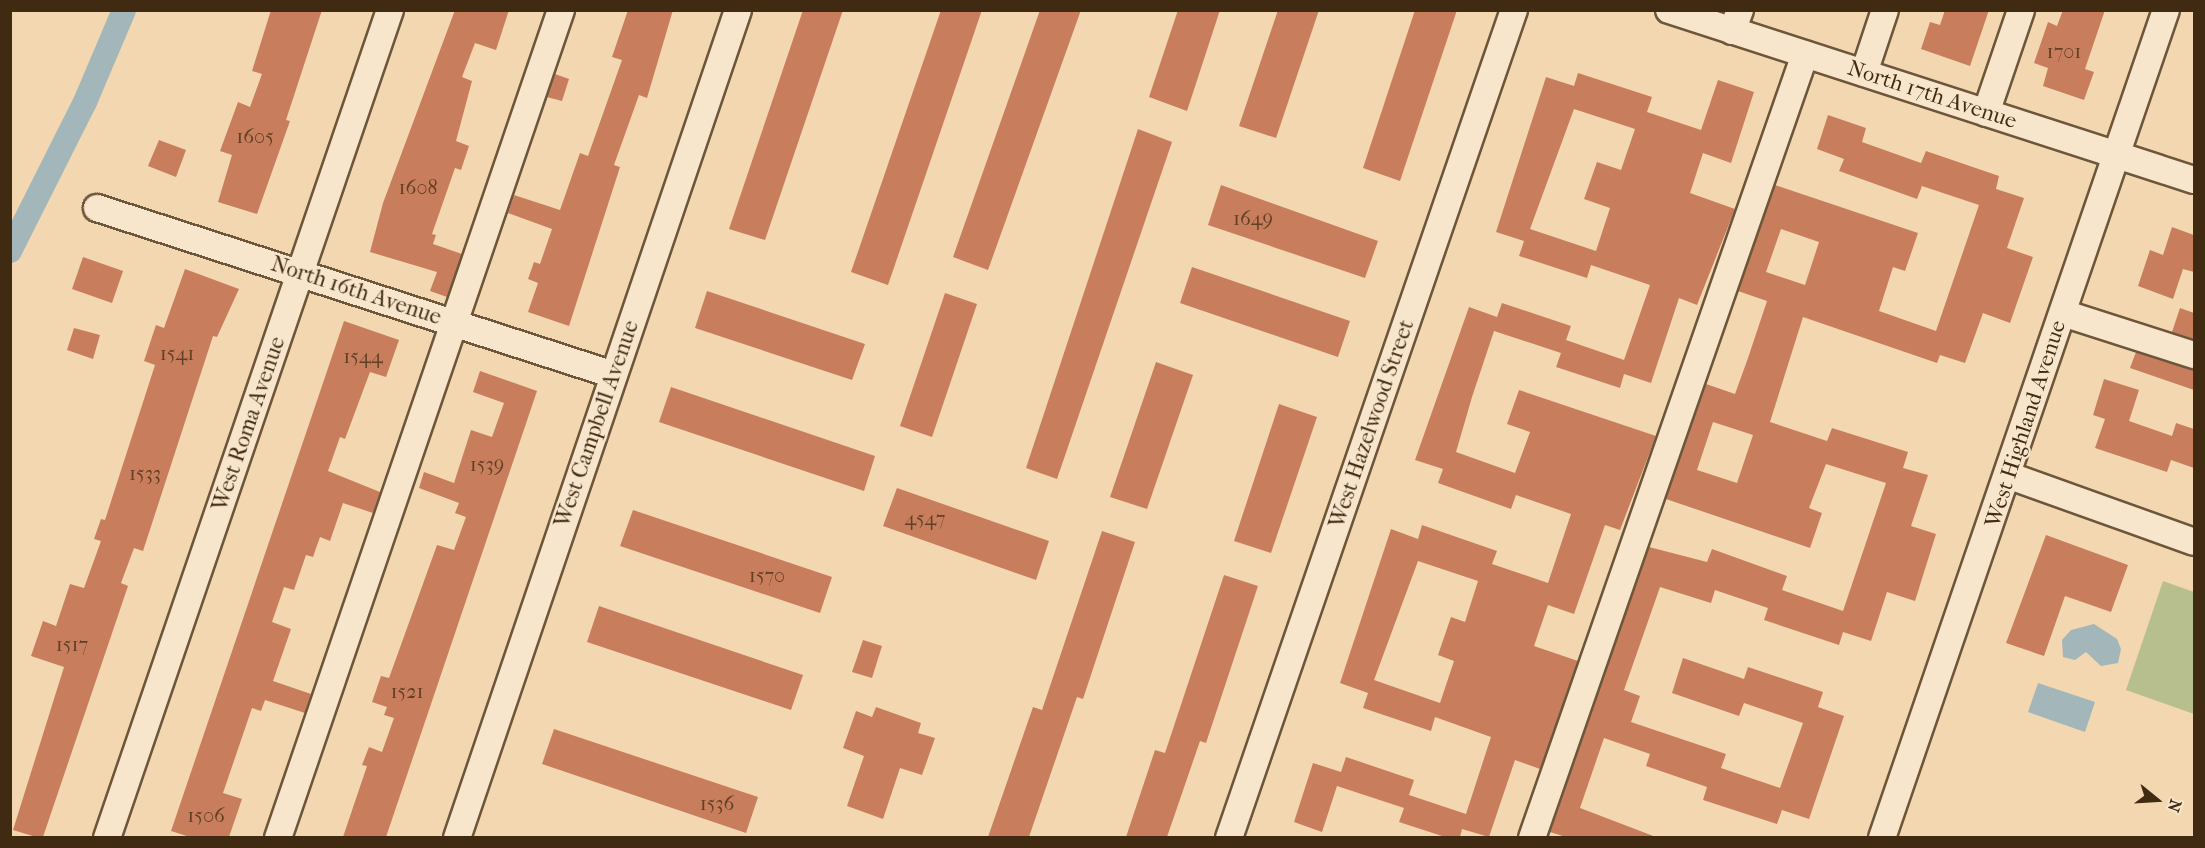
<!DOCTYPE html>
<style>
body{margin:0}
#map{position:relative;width:2205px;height:848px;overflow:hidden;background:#f3d7b1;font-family:"IM FELL French Canon",serif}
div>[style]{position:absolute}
.green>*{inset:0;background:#b7bf8e}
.water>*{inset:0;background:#a3b6b9}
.canal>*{height:24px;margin:-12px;padding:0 12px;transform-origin:12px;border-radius:12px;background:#a3b6b9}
.building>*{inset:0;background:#c87e5d}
.roads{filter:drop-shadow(2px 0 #6d563a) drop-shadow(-2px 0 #6d563a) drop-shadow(0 2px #6d563a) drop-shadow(0 -2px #6d563a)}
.minor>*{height:26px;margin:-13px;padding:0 13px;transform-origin:13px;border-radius:13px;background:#f7e5cc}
span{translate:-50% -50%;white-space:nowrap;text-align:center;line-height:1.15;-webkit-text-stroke:4.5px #f7e5cc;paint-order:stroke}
.number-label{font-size:20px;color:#624025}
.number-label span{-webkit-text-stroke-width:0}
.street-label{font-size:22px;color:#402b12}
.frame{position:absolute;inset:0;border:12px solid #402b12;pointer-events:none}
.north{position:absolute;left:2127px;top:770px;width:60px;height:60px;-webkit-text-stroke:4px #f7e5cc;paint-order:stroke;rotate:108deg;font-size:16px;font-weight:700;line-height:24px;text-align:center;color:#402b12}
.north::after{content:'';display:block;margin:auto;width:21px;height:27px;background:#402b12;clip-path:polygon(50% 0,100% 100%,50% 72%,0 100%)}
</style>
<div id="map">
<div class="green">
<div style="clip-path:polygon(2163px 581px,2194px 592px,2194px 714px,2126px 690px)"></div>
</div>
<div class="water">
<div style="clip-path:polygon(2094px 624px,2117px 639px,2121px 649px,2118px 663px,2101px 666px,2086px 652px,2075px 660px,2063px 657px,2062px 640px,2071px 630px)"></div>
<div style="clip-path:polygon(2038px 683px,2095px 702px,2085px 732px,2028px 712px)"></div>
</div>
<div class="canal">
<div style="left:10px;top:251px;width:167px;rotate:-63.3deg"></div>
<div style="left:85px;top:102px;width:100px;rotate:-67deg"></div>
</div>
<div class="building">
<div style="clip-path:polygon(271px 10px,322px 10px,286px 120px,290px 121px,257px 214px,218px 202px,232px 155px,220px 151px,238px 102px,250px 107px,262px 74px,252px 71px)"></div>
<div style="clip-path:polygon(455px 10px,509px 10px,496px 50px,475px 43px,462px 77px,472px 81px,456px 141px,469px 146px,461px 170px,455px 168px,432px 234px,436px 235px,433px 244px,462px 254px,447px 297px,430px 291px,437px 272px,370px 252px,383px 203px)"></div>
<div style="clip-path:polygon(628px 10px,673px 10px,647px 98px,639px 95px,614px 165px,620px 167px,569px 326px,528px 312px,538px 283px,528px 279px,534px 262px,540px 264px,552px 229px,508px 213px,514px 195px,560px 210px,580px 153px,588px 156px,622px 60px,612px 57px)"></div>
<div style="clip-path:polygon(803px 10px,843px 10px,765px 240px,729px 229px)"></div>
<div style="clip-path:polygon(941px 10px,982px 10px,888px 285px,851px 272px)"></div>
<div style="clip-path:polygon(1040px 10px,1081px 10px,988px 270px,953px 257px)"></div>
<div style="clip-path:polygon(1178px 10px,1220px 10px,1187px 111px,1149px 97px)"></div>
<div style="clip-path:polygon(1278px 10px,1319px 10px,1276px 138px,1239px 126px)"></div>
<div style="clip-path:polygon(1415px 10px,1457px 10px,1400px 181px,1363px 168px)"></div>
<div style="clip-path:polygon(1945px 10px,1989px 10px,1970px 66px,1921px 49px,1930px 22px,1940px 25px)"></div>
<div style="clip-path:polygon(2063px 10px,2105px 10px,2085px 69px,2094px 72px,2084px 100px,2043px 86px,2048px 68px,2034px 63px,2048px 22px,2057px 26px)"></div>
<div style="clip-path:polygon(evenodd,1578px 73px,1652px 97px,1647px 112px,1701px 130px,1718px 80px,1754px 92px,1731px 163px,1703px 153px,1690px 193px,1735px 209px,1697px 305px,1679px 298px,1651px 383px,1624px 374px,1620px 388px,1556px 367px,1561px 353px,1494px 331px,1472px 397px,1456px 452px,1515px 473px,1530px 432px,1507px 424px,1519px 390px,1656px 436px,1620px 530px,1605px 525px,1574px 614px,1548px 605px,1534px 646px,1578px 661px,1540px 769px,1515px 760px,1489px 837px,1462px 829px,1460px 837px,1445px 837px,1399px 822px,1404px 808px,1337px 786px,1322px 832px,1294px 822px,1313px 763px,1341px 772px,1346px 757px,1414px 780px,1409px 795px,1466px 814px,1491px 737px,1435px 717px,1431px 731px,1363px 708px,1368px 693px,1340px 683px,1391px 529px,1418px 539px,1422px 525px,1497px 551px,1492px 564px,1548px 583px,1571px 514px,1516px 495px,1511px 509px,1438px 483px,1443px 469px,1415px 460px,1469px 307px,1497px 317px,1502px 303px,1571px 326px,1566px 340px,1624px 360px,1650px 285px,1591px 265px,1587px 278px,1519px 256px,1524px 241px,1496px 232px,1546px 77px,1574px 86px,1578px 73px,1574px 109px,1635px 129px,1621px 170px,1597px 162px,1584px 199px,1610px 208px,1596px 251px,1530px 229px,1574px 109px,1578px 73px,1418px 561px,1478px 581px,1465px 622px,1451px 617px,1438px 655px,1454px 661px,1440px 703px,1374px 680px,1418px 561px)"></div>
<div style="clip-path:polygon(555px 74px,569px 79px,562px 101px,547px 97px)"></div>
<div style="clip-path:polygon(evenodd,1828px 115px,1866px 128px,1862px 142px,1921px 163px,1926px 151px,1999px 176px,1996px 189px,2024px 198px,2007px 248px,2033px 257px,2010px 323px,1983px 313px,1965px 363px,1940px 355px,1937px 363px,1803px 317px,1770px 422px,1827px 441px,1832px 428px,1908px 452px,1903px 468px,1928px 475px,1911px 526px,1936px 534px,1915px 601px,1887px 592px,1871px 641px,1843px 632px,1839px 645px,1764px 620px,1768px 608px,1715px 590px,1711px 603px,1660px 587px,1624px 690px,1640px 696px,1631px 722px,1726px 754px,1721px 768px,1780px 788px,1803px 723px,1744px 703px,1739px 716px,1672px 693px,1683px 658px,1744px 679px,1748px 667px,1823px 692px,1818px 707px,1844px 716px,1809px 819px,1782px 810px,1777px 824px,1703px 800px,1707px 787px,1646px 766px,1650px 754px,1604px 738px,1580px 808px,1656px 837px,1566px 837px,1550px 832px,1649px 547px,1707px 562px,1712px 549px,1787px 576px,1782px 590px,1843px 611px,1886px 483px,1826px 464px,1809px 508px,1822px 513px,1810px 548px,1666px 499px,1706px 384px,1735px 394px,1748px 358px,1767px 301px,1738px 291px,1775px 185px,1918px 233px,1905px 271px,1893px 267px,1879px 311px,1936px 331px,1979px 205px,1922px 186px,1917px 199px,1839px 171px,1844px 159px,1817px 149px,1828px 115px,1781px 229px,1819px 242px,1805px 285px,1766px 272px,1781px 229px,1828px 115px,1713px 422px,1753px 435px,1737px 483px,1697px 470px,1713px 422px)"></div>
<div style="clip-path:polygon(1138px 129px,1172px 142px,1057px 479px,1026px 468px)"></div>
<div style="clip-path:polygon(159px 140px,186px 150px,176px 177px,148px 166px)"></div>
<div style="clip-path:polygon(1221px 185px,1378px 241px,1365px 278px,1208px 225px)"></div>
<div style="clip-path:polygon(2172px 227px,2194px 235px,2194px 272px,2183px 269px,2173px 299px,2138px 286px,2150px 250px,2163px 255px)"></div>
<div style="clip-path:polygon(83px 257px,123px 271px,112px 303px,72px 289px)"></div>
<div style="clip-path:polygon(1192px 267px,1350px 321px,1338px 357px,1180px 303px)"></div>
<div style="clip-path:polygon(185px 269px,239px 289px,217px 337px,213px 336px,143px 551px,134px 548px,121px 583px,128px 586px,43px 837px,36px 837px,13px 830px,64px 667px,31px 656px,43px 621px,56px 626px,70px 584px,84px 588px,101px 541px,94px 539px,101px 519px,105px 520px,155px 365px,144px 361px,156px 325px,164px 328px)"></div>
<div style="clip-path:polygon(707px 291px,865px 344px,852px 380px,695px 328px)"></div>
<div style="clip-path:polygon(945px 293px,977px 304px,932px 437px,900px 426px)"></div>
<div style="clip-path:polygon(2180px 308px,2194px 313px,2194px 339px,2172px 332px)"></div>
<div style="clip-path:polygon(344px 321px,399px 340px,386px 377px,370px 372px,345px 439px,340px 437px,328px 471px,380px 492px,373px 513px,343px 503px,330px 541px,320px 537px,313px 557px,306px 555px,294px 590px,284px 587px,272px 622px,291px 629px,273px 681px,311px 694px,305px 713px,265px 700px,261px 711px,252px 708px,223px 793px,242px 799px,229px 837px,190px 837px,171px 831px)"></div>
<div style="clip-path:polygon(74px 328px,100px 335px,93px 359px,67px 350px)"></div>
<div style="clip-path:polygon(2136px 352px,2194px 370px,2194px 390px,2130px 368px)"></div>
<div style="clip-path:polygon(1156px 362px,1193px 375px,1147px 509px,1110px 497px)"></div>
<div style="clip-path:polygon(480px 371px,537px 391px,386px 837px,343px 837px,367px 766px,362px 765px,369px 747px,382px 752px,394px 718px,384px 715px,387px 707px,372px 702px,381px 676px,389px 678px,437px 545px,454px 550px,466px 517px,455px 513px,459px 503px,419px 488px,424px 472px,454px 483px,471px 430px,492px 437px,504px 403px,473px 392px)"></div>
<div style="clip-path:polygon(2104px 379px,2139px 390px,2129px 421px,2172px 436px,2176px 423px,2194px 429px,2194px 468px,2171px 460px,2167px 472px,2095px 448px,2105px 419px,2093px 415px)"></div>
<div style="clip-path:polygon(671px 387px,875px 456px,864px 491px,659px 422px)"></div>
<div style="clip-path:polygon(1279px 404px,1317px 417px,1271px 553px,1234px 541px)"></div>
<div style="clip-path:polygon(897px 488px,1049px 541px,1036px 580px,883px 526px)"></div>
<div style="clip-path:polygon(633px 510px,832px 577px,820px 613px,620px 546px)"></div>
<div style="clip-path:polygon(1102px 531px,1135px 542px,1083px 699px,1077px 697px,1029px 837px,988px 837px,1033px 707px,1042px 710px)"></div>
<div style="clip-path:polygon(2046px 535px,2128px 565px,2111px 612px,2065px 596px,2044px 656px,2006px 643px)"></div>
<div style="clip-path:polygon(1224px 575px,1258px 586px,1206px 743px,1200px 741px,1167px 837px,1126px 837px,1155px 750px,1165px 753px)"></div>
<div style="clip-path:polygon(599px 606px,803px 675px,791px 710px,587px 642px)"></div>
<div style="clip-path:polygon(863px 640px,882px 646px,872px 678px,852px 672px)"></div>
<div style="clip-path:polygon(876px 707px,921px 723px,918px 733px,935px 738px,922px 775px,900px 768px,883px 819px,847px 806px,864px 756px,843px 748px,856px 711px,872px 717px)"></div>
<div style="clip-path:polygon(554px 729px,758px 797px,746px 833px,542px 764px)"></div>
</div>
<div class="roads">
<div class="minor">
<div style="left:1669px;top:10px;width:552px;rotate:17.94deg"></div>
<div style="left:1732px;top:31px;width:22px;rotate:-69deg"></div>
<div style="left:1864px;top:73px;width:66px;rotate:-71.6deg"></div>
<div style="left:1986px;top:113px;width:109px;rotate:-71.2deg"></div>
<div style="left:97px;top:208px;width:543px;rotate:17.9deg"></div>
<div style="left:2063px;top:313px;width:138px;rotate:17.8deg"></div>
<div style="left:2010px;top:476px;width:195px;rotate:19.7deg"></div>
<div style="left:107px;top:838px;width:875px;rotate:-71.13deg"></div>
<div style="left:278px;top:838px;width:875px;rotate:-71.13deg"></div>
<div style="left:457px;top:838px;width:874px;rotate:-71.25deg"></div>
<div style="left:1229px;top:838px;width:876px;rotate:-71.01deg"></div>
<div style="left:1532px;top:838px;width:830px;rotate:-70.8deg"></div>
<div style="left:1882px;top:838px;width:875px;rotate:-71.07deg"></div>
</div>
</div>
<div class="number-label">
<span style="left:2064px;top:51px">1701</span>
<span style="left:255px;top:136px">1605</span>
<span style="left:418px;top:187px">1608</span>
<span style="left:1253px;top:218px">1649</span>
<span style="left:177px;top:353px">1541</span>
<span style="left:363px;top:356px">1544</span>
<span style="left:487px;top:464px">1539</span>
<span style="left:145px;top:473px">1533</span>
<span style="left:925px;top:518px">4547</span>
<span style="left:767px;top:575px">1570</span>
<span style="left:72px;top:644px">1517</span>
<span style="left:407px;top:691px">1521</span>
<span style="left:717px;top:803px">1536</span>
<span style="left:206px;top:815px">1506</span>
</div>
<div class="street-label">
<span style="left:1932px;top:95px;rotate:18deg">North 17th Avenue</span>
<span style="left:356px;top:291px;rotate:18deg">North 16th Avenue</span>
<span style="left:249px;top:424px;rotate:-71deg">West Roma Avenue</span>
<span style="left:597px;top:424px;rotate:-71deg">West Campbell Avenue</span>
<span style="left:1372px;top:424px;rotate:-71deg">West Hazelwood Street</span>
<span style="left:2026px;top:424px;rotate:-72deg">West Highland Avenue</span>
</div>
<div class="frame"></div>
<div class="north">N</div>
</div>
